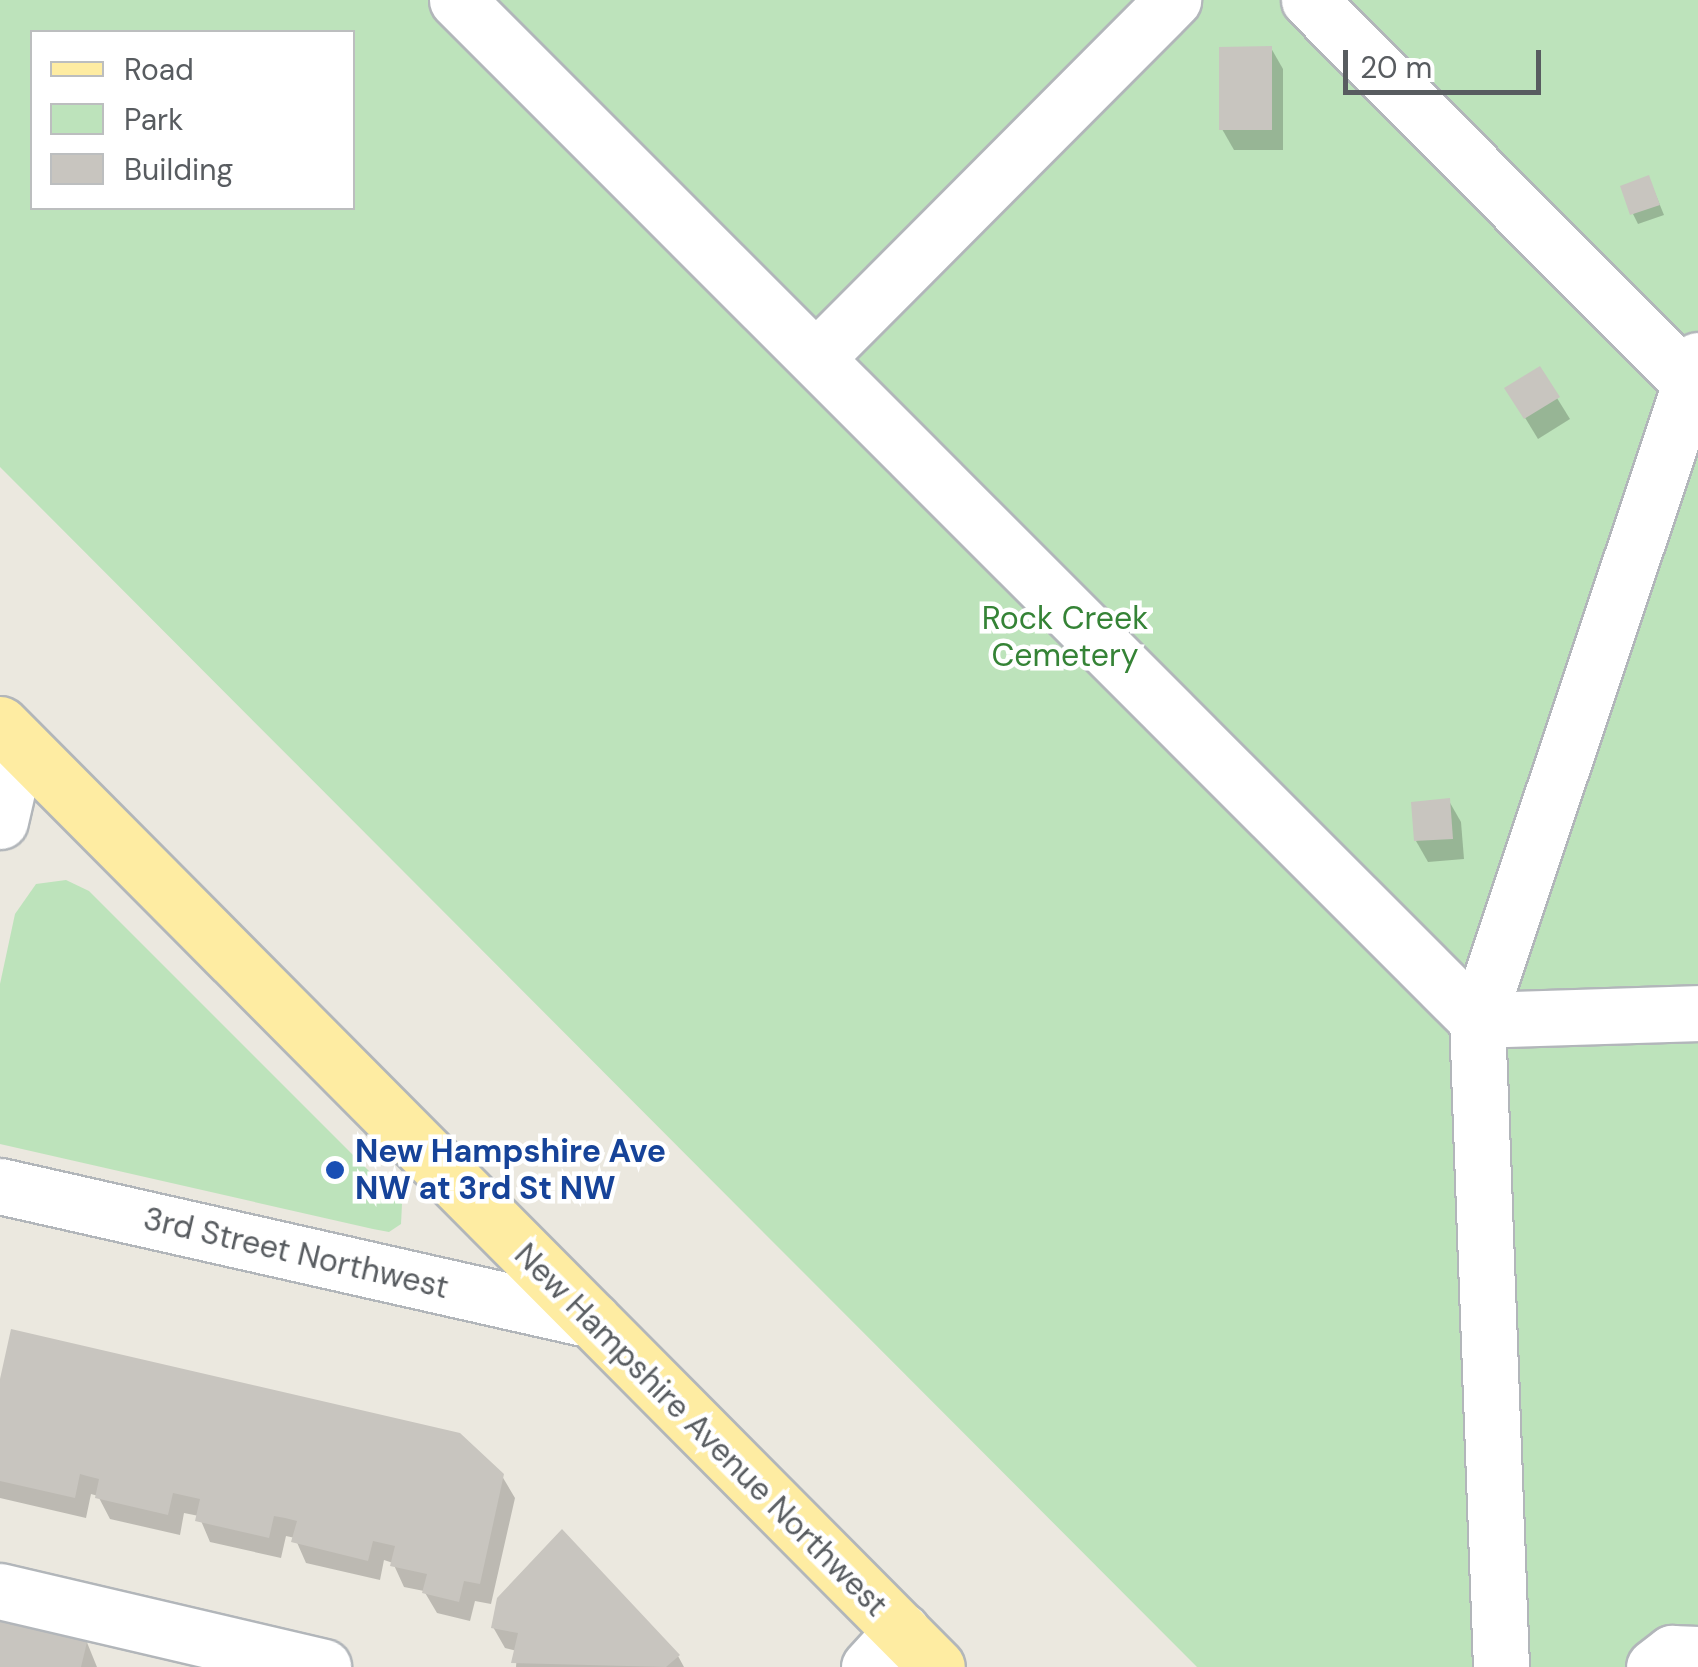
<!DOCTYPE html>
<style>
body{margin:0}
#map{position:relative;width:1698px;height:1667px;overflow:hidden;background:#ebe8df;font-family:"DM Sans",sans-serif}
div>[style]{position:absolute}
.green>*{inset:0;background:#bde3bb}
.shadow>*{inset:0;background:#0003}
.building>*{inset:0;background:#c8c5bf}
.roads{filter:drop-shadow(2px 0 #b2b6ba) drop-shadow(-2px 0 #b2b6ba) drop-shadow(0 2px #b2b6ba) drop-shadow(0 -2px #b2b6ba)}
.minor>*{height:55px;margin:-27.5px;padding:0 27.5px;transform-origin:27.5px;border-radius:27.5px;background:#fff}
.major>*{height:55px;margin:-27.5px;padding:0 27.5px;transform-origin:27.5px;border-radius:27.5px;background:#feeca2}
.dots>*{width:28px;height:28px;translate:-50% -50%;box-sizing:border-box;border:5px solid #fff;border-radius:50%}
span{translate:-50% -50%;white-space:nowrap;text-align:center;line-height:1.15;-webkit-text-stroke:9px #fff;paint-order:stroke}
.park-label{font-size:32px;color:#358336}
.transit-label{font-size:32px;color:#164399;font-weight:700}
.left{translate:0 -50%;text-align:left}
.street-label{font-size:32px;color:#585c60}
.legend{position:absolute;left:30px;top:30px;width:325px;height:180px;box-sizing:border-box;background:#fff;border:2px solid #bcbebf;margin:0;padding:12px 18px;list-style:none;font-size:30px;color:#585c60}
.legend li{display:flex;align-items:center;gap:20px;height:50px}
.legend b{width:50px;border:2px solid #bcbebf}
.scale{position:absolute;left:1343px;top:50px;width:198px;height:45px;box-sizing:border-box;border:5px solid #585c60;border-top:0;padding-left:12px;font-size:30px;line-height:35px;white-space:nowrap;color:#585c60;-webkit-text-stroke:8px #fff;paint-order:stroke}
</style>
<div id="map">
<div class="green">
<div style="clip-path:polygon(evenodd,0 0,1698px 0,1698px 1667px,1197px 1667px,0 467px,0 0,32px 32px,352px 32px,352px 208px,32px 208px,32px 32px)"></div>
<div style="clip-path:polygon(66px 880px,89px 891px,402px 1204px,401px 1224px,389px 1232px,373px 1229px,0 1144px,0 984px,15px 914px,36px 884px)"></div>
</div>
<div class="shadow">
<div style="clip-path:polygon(1271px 48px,1283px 69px,1283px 150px,1234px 150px,1222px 129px)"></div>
<div style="clip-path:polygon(1653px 188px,1664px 215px,1638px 224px,1633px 214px)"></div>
<div style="clip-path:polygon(1539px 369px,1570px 419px,1538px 439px,1507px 388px)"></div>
<div style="clip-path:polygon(1449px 801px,1461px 822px,1464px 859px,1428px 862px,1416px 841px)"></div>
<div style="clip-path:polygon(0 1390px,502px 1476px,515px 1498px,491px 1604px,475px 1601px,470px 1621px,437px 1613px,424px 1591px,404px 1587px,393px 1563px,384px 1560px,380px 1580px,306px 1563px,295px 1538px,286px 1536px,281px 1558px,210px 1542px,199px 1516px,184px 1513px,180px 1535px,110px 1519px,98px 1496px,91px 1494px,86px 1518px,0 1498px)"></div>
<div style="clip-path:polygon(493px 1627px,678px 1656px,684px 1667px,516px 1667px,517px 1651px,505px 1648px)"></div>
<div style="clip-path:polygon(86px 1640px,97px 1667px,0 1667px)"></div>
</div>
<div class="building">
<div style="clip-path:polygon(1272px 46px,1272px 130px,1219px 130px,1219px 47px)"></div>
<div style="clip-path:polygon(1649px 175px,1660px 205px,1630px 215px,1620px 186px)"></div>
<div style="clip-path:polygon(1540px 366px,1560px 397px,1524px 419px,1504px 388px)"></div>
<div style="clip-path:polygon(1450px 798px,1453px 839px,1414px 841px,1411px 802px)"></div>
<div style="clip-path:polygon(11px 1329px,460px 1433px,504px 1474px,480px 1584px,464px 1581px,459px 1602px,422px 1593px,427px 1574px,390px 1566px,395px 1546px,373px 1541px,368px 1561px,291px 1542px,297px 1521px,285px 1518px,274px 1516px,269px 1538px,195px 1521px,200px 1499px,173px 1493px,168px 1515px,95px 1498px,99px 1479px,87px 1476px,80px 1474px,75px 1498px,0 1481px,0 1379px)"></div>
<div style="clip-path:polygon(562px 1529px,680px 1655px,666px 1667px,511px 1663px,518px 1633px,491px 1628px,497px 1598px)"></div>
<div style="clip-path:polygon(0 1614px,88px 1638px,81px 1667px,0 1667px)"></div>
</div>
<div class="roads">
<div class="minor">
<div style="left:457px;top:0;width:1442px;rotate:45deg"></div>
<div style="left:1477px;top:1020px;width:221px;rotate:-1.8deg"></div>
<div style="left:1309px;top:0;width:540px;rotate:45.15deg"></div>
<div style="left:816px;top:358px;width:506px;rotate:-45.08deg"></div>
<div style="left:0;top:821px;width:80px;rotate:-77deg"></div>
<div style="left:0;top:1186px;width:607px;rotate:12.75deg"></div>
<div style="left:0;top:1591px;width:332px;rotate:13.2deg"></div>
<div style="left:869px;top:1667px;width:49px;rotate:-47.5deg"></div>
<div style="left:1501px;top:1667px;width:647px;rotate:-92.12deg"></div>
<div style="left:1477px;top:1020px;width:696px;rotate:-71.49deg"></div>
<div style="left:1654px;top:1667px;width:23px;rotate:-38deg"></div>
<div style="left:1672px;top:1653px;width:26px;rotate:2deg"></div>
</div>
<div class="major">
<div style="left:0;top:724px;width:1329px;rotate:45.18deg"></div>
</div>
</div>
<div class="dots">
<div style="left:335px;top:1170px;background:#1a4fb4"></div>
</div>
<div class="park-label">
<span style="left:1065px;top:637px">Rock Creek<br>Cemetery</span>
</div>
<div class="transit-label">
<span class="left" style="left:355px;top:1170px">New Hampshire Ave<br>NW at 3rd St NW</span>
</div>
<div class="street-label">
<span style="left:296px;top:1253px;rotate:13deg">3rd Street Northwest</span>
<span style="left:701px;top:1430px;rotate:45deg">New Hampshire Avenue Northwest</span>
</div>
<ul class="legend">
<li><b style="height:12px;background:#feeca2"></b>Road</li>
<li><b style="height:28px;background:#bde3bb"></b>Park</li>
<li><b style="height:28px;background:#c8c5bf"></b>Building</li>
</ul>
<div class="scale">20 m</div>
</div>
